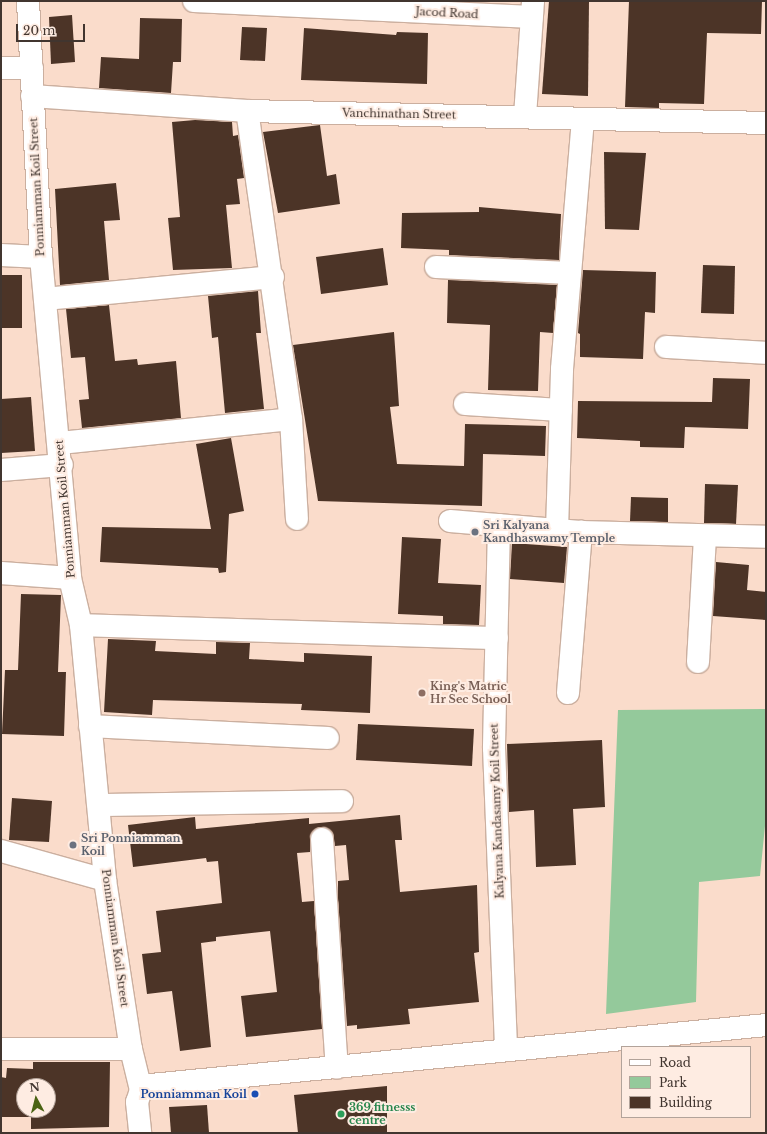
<!DOCTYPE html>
<style>
body{margin:0}
#map{position:relative;width:767px;height:1134px;overflow:hidden;background:#fadccb;font-family:"Libre Baskerville",serif}
div>[style]{position:absolute}
.green>*{inset:0;background:#94c99b}
.building>*{inset:0;background:#4c3427}
.roads{filter:drop-shadow(1px 0 #cbaf9f) drop-shadow(-1px 0 #cbaf9f) drop-shadow(0 1px #cbaf9f) drop-shadow(0 -1px #cbaf9f)}
.street>*{height:22px;margin:-11px;padding:0 11px;transform-origin:11px;border-radius:11px;background:#fff}
.secondary>*{height:22px;margin:-11px;padding:0 11px;transform-origin:11px;border-radius:11px;background:#fff}
.dots>*{width:11px;height:11px;translate:-50% -50%;box-sizing:border-box;border:2px solid #feece2;border-radius:50%}
span{translate:-50% -50%;white-space:nowrap;text-align:center;line-height:1.15;-webkit-text-stroke:4px #feece2;paint-order:stroke}
.street-label{font-size:11px;color:#41352f}
.worship-label{font-size:11px;color:#5b616d;font-weight:700}
.left{translate:0 -50%;text-align:left}
.education-label{font-size:11px;color:#785e54;font-weight:700}
.transit-label{font-size:11px;color:#164399;font-weight:700}
.right{translate:-100% -50%;text-align:right}
.leisure-label{font-size:11px;color:#27864d;font-weight:700}
.frame{position:absolute;inset:0;border:2px solid #41352f;pointer-events:none}
.legend{position:absolute;left:621px;top:1046px;width:130px;height:72px;box-sizing:border-box;background:#feece2;border:1px solid #b2a39a;margin:0;padding:5px 7px;list-style:none;font-size:12px;color:#41352f}
.legend li{display:flex;align-items:center;gap:8px;height:20px}
.legend b{width:20px;border:1px solid #b2a39a}
.north{position:absolute;left:16px;top:1078px;width:40px;height:40px;box-sizing:border-box;background:#feece2;border:1px solid #b2a39a;border-radius:50%;rotate:353deg;font-size:11px;font-weight:700;line-height:16px;text-align:center;color:#41352f}
.north::after{content:'';display:block;margin:auto;width:14px;height:18px;background:#4a6313;clip-path:polygon(50% 0,100% 100%,50% 72%,0 100%)}
.scale{position:absolute;left:16px;top:24px;width:69px;height:18px;box-sizing:border-box;border:2px solid #41352f;border-top:0;padding-left:5px;font-size:12px;line-height:14px;white-space:nowrap;color:#41352f;-webkit-text-stroke:3px #feece2;paint-order:stroke}
</style>
<div id="map">
<div class="green">
<div style="clip-path:polygon(766px 709px,766px 816px,760px 876px,699px 882px,696px 1002px,606px 1014px,618px 710px)"></div>
</div>
<div class="building">
<div style="clip-path:polygon(549px 1px,589px 1px,588px 96px,542px 94px)"></div>
<div style="clip-path:polygon(629px 1px,762px 1px,761px 34px,707px 33px,704px 104px,659px 103px,659px 108px,625px 107px)"></div>
<div style="clip-path:polygon(72px 15px,75px 62px,51px 64px,49px 17px)"></div>
<div style="clip-path:polygon(140px 18px,182px 19px,181px 62px,173px 62px,171px 93px,99px 88px,101px 57px,139px 59px)"></div>
<div style="clip-path:polygon(242px 27px,267px 28px,265px 61px,240px 60px)"></div>
<div style="clip-path:polygon(304px 28px,396px 35px,397px 32px,428px 33px,427px 84px,301px 80px)"></div>
<div style="clip-path:polygon(195px 120px,232px 122px,233px 136px,238px 135px,244px 178px,237px 179px,240px 204px,226px 205px,232px 268px,173px 270px,168px 218px,180px 217px,172px 122px)"></div>
<div style="clip-path:polygon(320px 125px,327px 176px,336px 174px,340px 204px,278px 213px,263px 132px)"></div>
<div style="clip-path:polygon(604px 152px,646px 153px,639px 230px,605px 229px)"></div>
<div style="clip-path:polygon(116px 183px,120px 220px,104px 221px,109px 280px,60px 285px,55px 189px)"></div>
<div style="clip-path:polygon(479px 207px,561px 214px,559px 260px,449px 255px,449px 250px,401px 248px,402px 213px,479px 212px)"></div>
<div style="clip-path:polygon(383px 248px,388px 285px,321px 294px,316px 257px)"></div>
<div style="clip-path:polygon(703px 265px,735px 266px,734px 314px,701px 313px)"></div>
<div style="clip-path:polygon(583px 270px,656px 272px,655px 313px,645px 312px,643px 359px,580px 357px,580px 334px,578px 333px)"></div>
<div style="clip-path:polygon(1px 275px,22px 275px,22px 328px,1px 328px)"></div>
<div style="clip-path:polygon(448px 280px,557px 285px,553px 333px,540px 332px,538px 391px,488px 390px,490px 325px,447px 323px)"></div>
<div style="clip-path:polygon(258px 291px,261px 333px,256px 333px,264px 409px,225px 413px,218px 337px,212px 338px,208px 296px)"></div>
<div style="clip-path:polygon(109px 305px,115px 361px,137px 359px,138px 365px,176px 361px,181px 418px,82px 428px,79px 400px,89px 399px,85px 357px,71px 358px,66px 309px)"></div>
<div style="clip-path:polygon(394px 332px,399px 406px,390px 407px,397px 464px,464px 466px,465px 424px,546px 426px,545px 456px,483px 454px,482px 506px,318px 501px,293px 345px)"></div>
<div style="clip-path:polygon(713px 378px,750px 379px,748px 429px,685px 427px,684px 448px,640px 447px,640px 441px,577px 438px,578px 401px,712px 402px)"></div>
<div style="clip-path:polygon(31px 397px,35px 451px,1px 453px,1px 399px)"></div>
<div style="clip-path:polygon(231px 438px,244px 511px,229px 514px,226px 572px,219px 573px,218px 568px,100px 562px,102px 527px,211px 529px,196px 444px)"></div>
<div style="clip-path:polygon(705px 484px,738px 485px,736px 524px,704px 523px)"></div>
<div style="clip-path:polygon(631px 497px,668px 498px,668px 522px,630px 521px)"></div>
<div style="clip-path:polygon(402px 537px,441px 539px,438px 583px,481px 585px,479px 625px,443px 624px,443px 616px,398px 614px)"></div>
<div style="clip-path:polygon(512px 543px,567px 547px,564px 583px,510px 579px)"></div>
<div style="clip-path:polygon(716px 562px,749px 565px,747px 590px,766px 592px,766px 620px,713px 616px)"></div>
<div style="clip-path:polygon(21px 594px,61px 595px,58px 672px,66px 672px,64px 736px,2px 734px,5px 670px,18px 670px)"></div>
<div style="clip-path:polygon(108px 639px,156px 641px,155px 651px,216px 654px,216px 642px,250px 643px,249px 659px,304px 662px,304px 653px,372px 656px,370px 713px,301px 710px,302px 704px,153px 700px,152px 715px,104px 712px)"></div>
<div style="clip-path:polygon(358px 724px,474px 729px,472px 766px,356px 760px)"></div>
<div style="clip-path:polygon(602px 740px,605px 807px,573px 809px,576px 865px,536px 867px,534px 810px,509px 812px,507px 744px)"></div>
<div style="clip-path:polygon(12px 798px,52px 801px,49px 842px,9px 840px)"></div>
<div style="clip-path:polygon(400px 815px,402px 840px,395px 840px,400px 892px,477px 885px,479px 952px,474px 953px,479px 1002px,408px 1009px,410px 1024px,357px 1029px,357px 1025px,347px 1026px,338px 898px,338px 881px,349px 880px,346px 845px,335px 846px,332px 832px,321px 827px,311px 834px,310px 852px,297px 853px,302px 902px,314px 901px,322px 1029px,246px 1037px,241px 996px,277px 992px,270px 931px,216px 937px,216px 941px,201px 943px,211px 1047px,180px 1051px,172px 991px,147px 994px,142px 954px,161px 952px,156px 911px,222px 903px,218px 861px,207px 862px,206px 858px,133px 867px,128px 825px,195px 817px,196px 829px,309px 818px,309px 824px)"></div>
<div style="clip-path:polygon(evenodd,33px 1062px,110px 1062px,109px 1127px,31px 1129px,31px 1117px,1px 1117px,1px 1077px,6px 1078px,7px 1068px,33px 1069px,33px 1062px,24px 1086px,48px 1086px,48px 1110px,24px 1110px,24px 1086px)"></div>
<div style="clip-path:polygon(387px 1086px,387px 1133px,298px 1133px,294px 1095px)"></div>
<div style="clip-path:polygon(207px 1105px,209px 1133px,171px 1133px,169px 1107px)"></div>
</div>
<div class="roads">
<div class="street">
<div style="left:194px;top:1px;width:338px;rotate:2.7deg"></div>
<div style="left:1px;top:68px;width:31px"></div>
<div style="left:32px;top:96px;width:216px;rotate:4deg"></div>
<div style="left:247px;top:111px;width:519px;rotate:1.32deg"></div>
<div style="left:525px;top:116px;width:115px;rotate:-86deg"></div>
<div style="left:1px;top:255px;width:40px;rotate:2.9deg"></div>
<div style="left:436px;top:267px;width:134px;rotate:2.6deg"></div>
<div style="left:45px;top:299px;width:229px;rotate:-5.5deg"></div>
<div style="left:666px;top:347px;width:100px;rotate:3.4deg"></div>
<div style="left:465px;top:404px;width:96px;rotate:3.6deg"></div>
<div style="left:291px;top:419px;width:100px;rotate:86.6deg"></div>
<div style="left:60px;top:443px;width:232px;rotate:-5.9deg"></div>
<div style="left:291px;top:419px;width:311px;rotate:-98.1deg"></div>
<div style="left:1px;top:470px;width:61px;rotate:-4.7deg"></div>
<div style="left:450px;top:521px;width:131px;rotate:4.8deg"></div>
<div style="left:581px;top:532px;width:185px;rotate:1.5deg"></div>
<div style="left:499px;top:525px;width:223px;rotate:91.3deg"></div>
<div style="left:494px;top:748px;width:301px;rotate:87.7deg"></div>
<div style="left:557px;top:530px;width:161px;rotate:-88.2deg"></div>
<div style="left:562px;top:369px;width:251px;rotate:-85.2deg"></div>
<div style="left:1px;top:573px;width:69px;rotate:4.1deg"></div>
<div style="left:81px;top:625px;width:416px;rotate:1.8deg"></div>
<div style="left:698px;top:662px;width:124px;rotate:-86.8deg"></div>
<div style="left:568px;top:693px;width:162px;rotate:-85.4deg"></div>
<div style="left:90px;top:726px;width:238px;rotate:2.9deg"></div>
<div style="left:99px;top:805px;width:243px;rotate:-0.9deg"></div>
<div style="left:322px;top:839px;width:229px;rotate:86.3deg"></div>
<div style="left:1px;top:851px;width:108px;rotate:15.6deg"></div>
<div style="left:1px;top:1049px;width:130px"></div>
</div>
<div class="secondary">
<div style="left:28px;top:1px;width:256px;rotate:87.1deg"></div>
<div style="left:41px;top:257px;width:322px;rotate:84.8deg"></div>
<div style="left:70px;top:578px;width:48px;rotate:76.8deg"></div>
<div style="left:81px;top:625px;width:256px;rotate:84.6deg"></div>
<div style="left:105px;top:880px;width:171px;rotate:81.3deg"></div>
<div style="left:131px;top:1049px;width:42px;rotate:76.3deg"></div>
<div style="left:141px;top:1090px;width:13px;rotate:108deg"></div>
<div style="left:137px;top:1102px;width:31px;rotate:84deg"></div>
<div style="left:141px;top:1090px;width:11px;rotate:-27deg"></div>
<div style="left:151px;top:1085px;width:618px;rotate:-5.57deg"></div>
</div>
</div>
<div class="dots">
<div style="left:475px;top:532px;background:#6b7280"></div>
<div style="left:422px;top:693px;background:#8d6e63"></div>
<div style="left:73px;top:845px;background:#6b7280"></div>
<div style="left:255px;top:1094px;background:#1a4fb4"></div>
<div style="left:341px;top:1114px;background:#2e9e5b"></div>
</div>
<div class="street-label">
<span style="left:447px;top:13px;rotate:3deg">Jacod Road</span>
<span style="left:399px;top:114px;rotate:1deg">Vanchinathan Street</span>
<span style="left:37px;top:187px;rotate:-93deg">Ponniamman Koil Street</span>
<span style="left:65px;top:509px;rotate:-95deg">Ponniamman Koil Street</span>
<span style="left:497px;top:811px;rotate:-92deg">Kalyana Kandasamy Koil Street</span>
<span style="left:115px;top:938px;rotate:82deg">Ponniamman Koil Street</span>
</div>
<div class="worship-label">
<span class="left" style="left:483px;top:532px">Sri Kalyana<br>Kandhaswamy Temple</span>
<span class="left" style="left:81px;top:845px">Sri Ponniamman<br>Koil</span>
</div>
<div class="education-label">
<span class="left" style="left:430px;top:693px">King's Matric<br>Hr Sec School</span>
</div>
<div class="transit-label">
<span class="right" style="left:247px;top:1094px">Ponniamman Koil</span>
</div>
<div class="leisure-label">
<span class="left" style="left:349px;top:1114px">369 fitnesss<br>centre</span>
</div>
<div class="frame"></div>
<ul class="legend">
<li><b style="height:5px;background:#fff"></b>Road</li>
<li><b style="height:11px;background:#94c99b"></b>Park</li>
<li><b style="height:11px;background:#4c3427"></b>Building</li>
</ul>
<div class="north">N</div>
<div class="scale">20 m</div>
</div>
